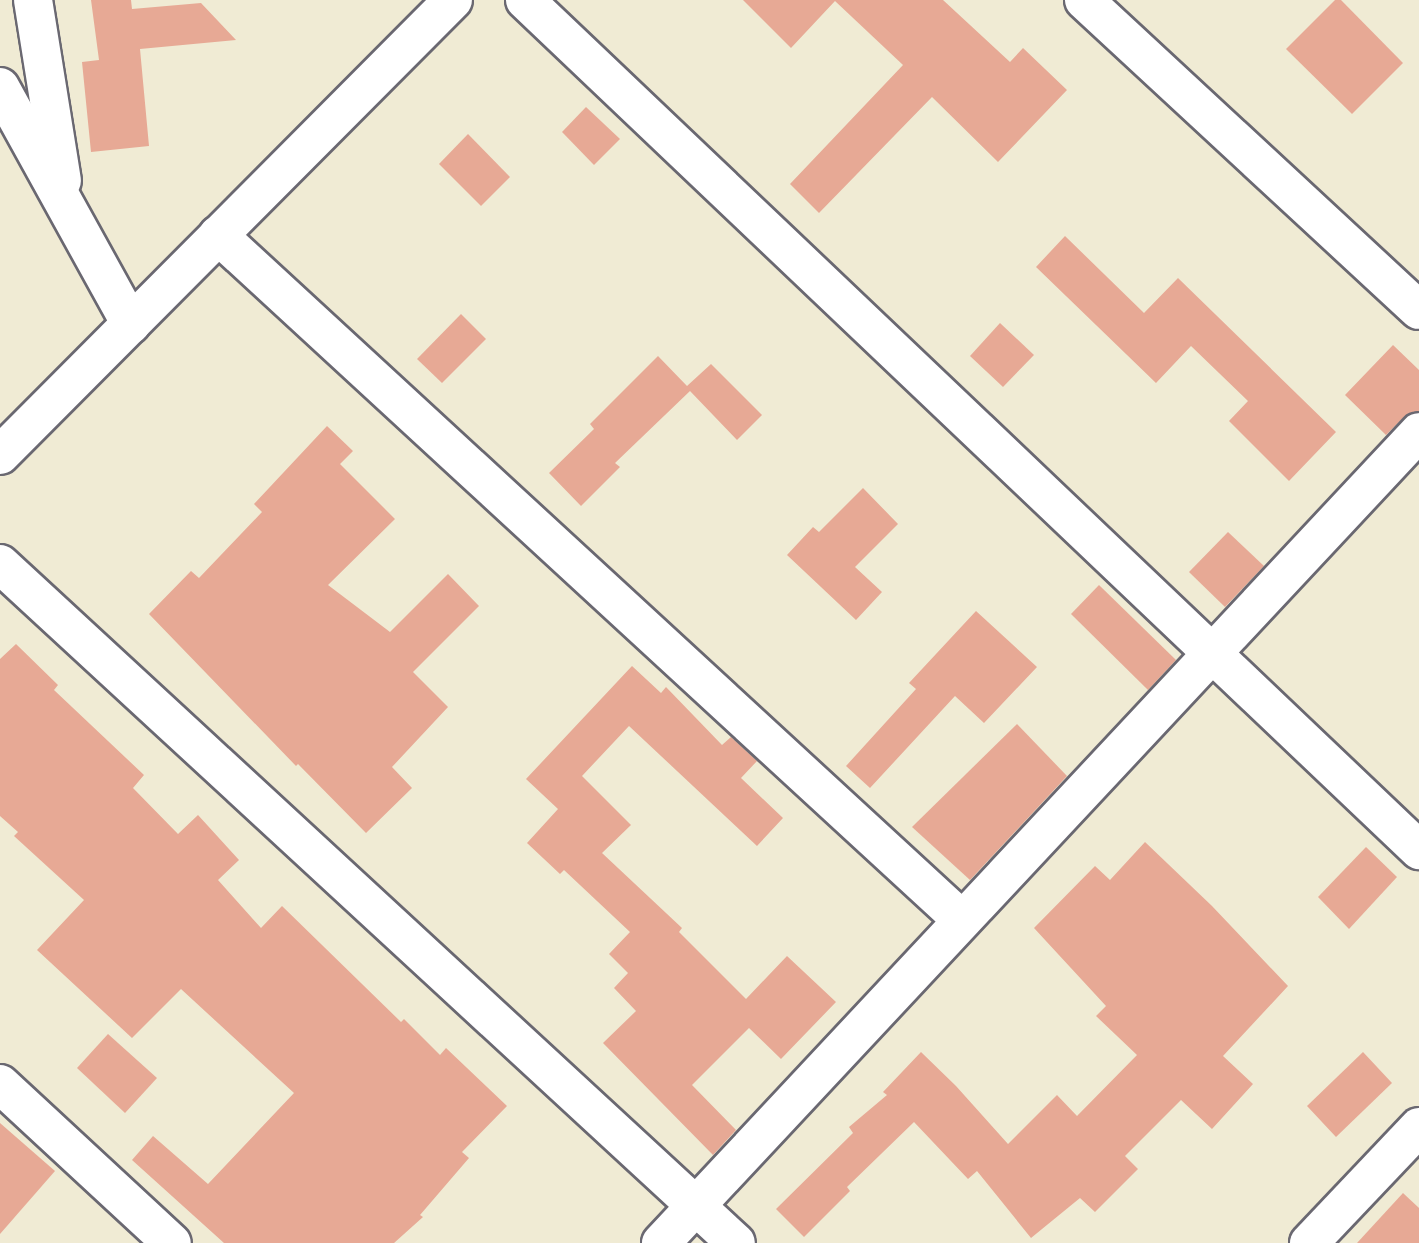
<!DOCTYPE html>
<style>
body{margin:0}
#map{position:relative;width:1419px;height:1243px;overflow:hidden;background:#f0ebd4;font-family:"IM FELL English",serif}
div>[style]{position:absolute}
.building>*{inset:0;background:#e7a995}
.roads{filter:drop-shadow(2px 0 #6a6871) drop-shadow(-2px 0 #6a6871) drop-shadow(0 2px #6a6871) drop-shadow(0 -2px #6a6871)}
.minor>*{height:38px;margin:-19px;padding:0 19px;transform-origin:19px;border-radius:19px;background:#fff}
span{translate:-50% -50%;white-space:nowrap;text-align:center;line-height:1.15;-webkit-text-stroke:5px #fff;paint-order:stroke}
</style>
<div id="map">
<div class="building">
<div style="clip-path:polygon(91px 0,131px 0,132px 9px,201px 3px,236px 40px,140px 49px,149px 146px,91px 152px,82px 62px,99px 60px)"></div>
<div style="clip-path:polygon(743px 0,943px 0,1010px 62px,1023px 48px,1067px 90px,998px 162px,932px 97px,819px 213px,790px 184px,903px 65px,835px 1px,791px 48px)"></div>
<div style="clip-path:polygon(1335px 0,1341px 0,1403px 63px,1352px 114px,1286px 49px)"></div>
<div style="clip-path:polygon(586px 107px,620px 139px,594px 165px,562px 132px)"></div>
<div style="clip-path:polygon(468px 134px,510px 177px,481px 206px,439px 164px)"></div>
<div style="clip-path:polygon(1065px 236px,1144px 313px,1178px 278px,1336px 432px,1289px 481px,1229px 421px,1248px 401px,1191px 346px,1156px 383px,1036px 267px)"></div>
<div style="clip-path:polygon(461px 314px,486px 339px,442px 383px,417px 359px)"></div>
<div style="clip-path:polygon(1000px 323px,1034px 355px,1003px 387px,970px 356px)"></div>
<div style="clip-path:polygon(1393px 345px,1419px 370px,1419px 411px,1404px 417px,1386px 435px,1345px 395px)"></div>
<div style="clip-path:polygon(658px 356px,687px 386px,711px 364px,762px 415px,737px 440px,690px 391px,615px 463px,620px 467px,581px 506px,549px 473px,594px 429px,590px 424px)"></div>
<div style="clip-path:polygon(327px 426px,353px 451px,340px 464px,395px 519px,328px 585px,390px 632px,448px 574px,479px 606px,413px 672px,448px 707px,392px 767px,412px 788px,366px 833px,298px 764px,296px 766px,149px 614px,191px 571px,199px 578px,262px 512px,254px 504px)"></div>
<div style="clip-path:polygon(863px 488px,898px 524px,855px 567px,882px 592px,856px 620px,787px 555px,813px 527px,819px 532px)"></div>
<div style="clip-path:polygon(1228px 532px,1264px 566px,1225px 607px,1189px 572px)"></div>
<div style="clip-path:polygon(1099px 585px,1176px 660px,1148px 690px,1071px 614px)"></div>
<div style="clip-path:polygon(976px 611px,1037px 667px,984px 723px,955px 696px,870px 788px,846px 766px,916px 689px,909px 683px)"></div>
<div style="clip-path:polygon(16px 644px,58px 685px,54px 690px,144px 775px,133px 788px,178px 834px,198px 815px,239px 860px,218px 880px,261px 928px,282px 906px,401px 1022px,404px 1019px,440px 1055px,446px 1048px,507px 1106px,462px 1152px,469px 1158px,420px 1215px,423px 1217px,394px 1243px,224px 1243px,132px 1160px,153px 1136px,208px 1184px,294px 1093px,181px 989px,132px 1038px,37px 950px,84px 900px,14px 836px,18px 832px,0 816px,0 659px)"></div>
<div style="clip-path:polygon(632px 666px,661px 693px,666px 687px,722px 745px,731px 737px,757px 761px,741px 778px,783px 818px,757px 846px,629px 726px,582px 776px,631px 825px,602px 853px,682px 928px,679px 932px,746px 999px,787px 956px,836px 1002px,781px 1059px,749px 1028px,692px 1085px,736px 1130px,713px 1155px,603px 1043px,636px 1011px,614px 988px,628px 973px,609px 954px,630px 932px,564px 870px,560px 874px,527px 843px,558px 809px,526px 779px)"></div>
<div style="clip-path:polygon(1017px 724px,1067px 776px,970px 880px,912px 827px)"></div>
<div style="clip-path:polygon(1145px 842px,1212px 906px,1288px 986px,1223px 1056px,1253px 1084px,1212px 1129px,1181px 1100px,1125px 1156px,1138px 1169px,1095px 1212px,1080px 1198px,1031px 1238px,977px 1171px,968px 1179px,914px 1122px,847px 1187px,850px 1191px,804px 1237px,776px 1209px,853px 1133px,849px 1127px,887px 1095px,883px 1092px,921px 1052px,956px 1086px,1008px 1144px,1057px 1095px,1077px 1116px,1137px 1055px,1096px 1016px,1106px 1006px,1034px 928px,1095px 866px,1110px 880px)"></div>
<div style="clip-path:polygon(1366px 847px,1397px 877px,1349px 929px,1318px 897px)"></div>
<div style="clip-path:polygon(108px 1034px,157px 1078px,125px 1113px,77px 1068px)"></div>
<div style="clip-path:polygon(1363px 1052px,1392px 1083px,1336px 1137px,1307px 1106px)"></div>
<div style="clip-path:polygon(0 1123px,55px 1171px,0 1234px)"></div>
<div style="clip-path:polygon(1403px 1193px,1419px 1208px,1419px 1243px,1357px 1243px)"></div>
</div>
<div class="roads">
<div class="minor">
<div style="left:33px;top:0;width:183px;rotate:80.9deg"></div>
<div style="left:525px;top:0;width:1234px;rotate:43.55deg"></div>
<div style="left:1084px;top:0;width:456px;rotate:42.8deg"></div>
<div style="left:0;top:87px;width:271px;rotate:61.1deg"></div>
<div style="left:218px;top:235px;width:1011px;rotate:42.64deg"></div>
<div style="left:0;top:455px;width:642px;rotate:-45.13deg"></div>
<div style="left:0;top:564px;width:1001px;rotate:42.69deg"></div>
<div style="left:0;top:1084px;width:234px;rotate:42.8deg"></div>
<div style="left:661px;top:1243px;width:1110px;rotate:-46.93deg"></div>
<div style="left:1309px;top:1243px;width:160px;rotate:-46.5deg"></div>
</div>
</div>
</div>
